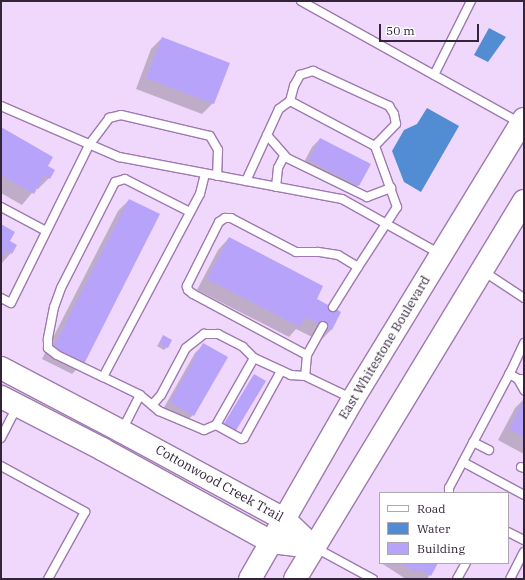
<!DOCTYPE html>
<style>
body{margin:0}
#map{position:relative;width:525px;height:580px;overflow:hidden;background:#efd8fb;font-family:"IBM Plex Serif",serif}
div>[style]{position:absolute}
.water>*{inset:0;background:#528cd3}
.shadow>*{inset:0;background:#0003}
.building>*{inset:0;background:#b8a3fa}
.roads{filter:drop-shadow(1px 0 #9e7aaf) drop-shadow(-1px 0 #9e7aaf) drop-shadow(0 1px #9e7aaf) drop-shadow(0 -1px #9e7aaf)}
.lane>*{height:8px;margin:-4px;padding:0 4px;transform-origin:4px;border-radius:4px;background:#fff}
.secondary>*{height:22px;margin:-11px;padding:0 11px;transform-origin:11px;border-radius:11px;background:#fff}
.primary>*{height:22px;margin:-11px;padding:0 11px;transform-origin:11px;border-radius:11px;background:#fff}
span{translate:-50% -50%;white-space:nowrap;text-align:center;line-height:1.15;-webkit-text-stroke:3px #fff;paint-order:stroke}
.street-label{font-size:13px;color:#33243a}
.frame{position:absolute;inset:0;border:2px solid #33243a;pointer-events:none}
.legend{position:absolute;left:379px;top:492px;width:130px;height:72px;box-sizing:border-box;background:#fff;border:1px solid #ada7b0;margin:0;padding:5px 7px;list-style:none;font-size:12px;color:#33243a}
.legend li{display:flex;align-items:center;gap:8px;height:20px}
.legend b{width:20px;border:1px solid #ada7b0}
.scale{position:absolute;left:379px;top:24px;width:100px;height:18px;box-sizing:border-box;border:2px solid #33243a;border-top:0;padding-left:5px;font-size:12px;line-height:14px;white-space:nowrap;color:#33243a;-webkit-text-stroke:3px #fff;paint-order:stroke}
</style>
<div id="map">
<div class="water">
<div style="clip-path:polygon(489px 28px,506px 37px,488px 62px,474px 55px)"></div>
<div style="clip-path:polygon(427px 108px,459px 126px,421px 192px,404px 182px,392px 151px,404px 130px,417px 124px)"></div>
</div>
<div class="shadow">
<div style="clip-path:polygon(162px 38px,213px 103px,202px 114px,136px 89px,151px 49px)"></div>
<div style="clip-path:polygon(1px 128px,47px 166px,49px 178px,38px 189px,36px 188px,22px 205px,1px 193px)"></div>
<div style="clip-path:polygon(320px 139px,358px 185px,350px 194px,301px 168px,312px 147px)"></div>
<div style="clip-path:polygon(129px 200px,83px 363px,72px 374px,42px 359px,118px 211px)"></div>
<div style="clip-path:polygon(1px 225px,9px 241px,11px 253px,1px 264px)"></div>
<div style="clip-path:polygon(229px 238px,315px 299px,340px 312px,331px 330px,320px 341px,296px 329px,289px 337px,197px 290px,218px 250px)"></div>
<div style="clip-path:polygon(164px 336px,167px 347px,164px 350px,157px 346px)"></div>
<div style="clip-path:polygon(204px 344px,226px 357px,193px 415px,184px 424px,162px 411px,195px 353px)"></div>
<div style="clip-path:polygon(524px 399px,524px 454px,498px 440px,515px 408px)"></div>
<div style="clip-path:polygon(381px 563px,437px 563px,427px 579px,409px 578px,406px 579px)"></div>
</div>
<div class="building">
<div style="clip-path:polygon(162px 37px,230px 63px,214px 104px,146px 78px)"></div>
<div style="clip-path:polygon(1px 127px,53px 157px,48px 166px,55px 170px,50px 179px,44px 175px,34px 194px,1px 175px)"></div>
<div style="clip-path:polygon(320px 138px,371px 164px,359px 186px,309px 160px)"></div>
<div style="clip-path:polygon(129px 199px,160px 214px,84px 364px,53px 348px)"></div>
<div style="clip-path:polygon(1px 224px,15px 232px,10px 241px,17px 245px,12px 254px,6px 250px,1px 259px)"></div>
<div style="clip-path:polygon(229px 237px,323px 286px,317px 299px,341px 312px,332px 330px,305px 317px,300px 327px,207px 279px)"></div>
<div style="clip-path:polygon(163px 335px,172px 340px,168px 348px,159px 343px)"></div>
<div style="clip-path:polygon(203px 343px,228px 357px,194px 416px,170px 402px)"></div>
<div style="clip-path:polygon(254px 374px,266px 381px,235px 432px,223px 425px)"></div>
<div style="clip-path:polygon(524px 400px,524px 437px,509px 429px)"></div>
<div style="clip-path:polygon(399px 563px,438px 563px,431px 576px,418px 569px,417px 572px)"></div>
</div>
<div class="roads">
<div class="lane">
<div style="left:301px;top:1px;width:251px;rotate:29.1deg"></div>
<div style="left:434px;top:75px;width:83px;rotate:-63.4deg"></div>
<div style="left:290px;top:101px;width:96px;rotate:27.9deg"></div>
<div style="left:375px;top:146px;width:65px;rotate:70.2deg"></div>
<div style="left:397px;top:207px;width:72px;rotate:123deg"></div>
<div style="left:358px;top:267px;width:23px;rotate:-149deg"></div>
<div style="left:338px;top:255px;width:20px;rotate:-171deg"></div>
<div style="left:318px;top:252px;width:22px;rotate:180deg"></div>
<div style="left:296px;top:252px;width:73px;rotate:-152.4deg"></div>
<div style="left:231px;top:218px;width:6px;rotate:180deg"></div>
<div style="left:225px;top:218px;width:7px;rotate:146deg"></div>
<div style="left:219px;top:222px;width:72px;rotate:116.6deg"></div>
<div style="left:187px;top:286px;width:4px;rotate:76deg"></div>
<div style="left:188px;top:290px;width:6px;rotate:39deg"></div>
<div style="left:193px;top:294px;width:129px;rotate:28.2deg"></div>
<div style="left:307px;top:355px;width:21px;rotate:95deg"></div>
<div style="left:1px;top:106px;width:129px;rotate:23.4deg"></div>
<div style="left:119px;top:157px;width:227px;rotate:10.7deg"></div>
<div style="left:342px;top:199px;width:112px;rotate:29.3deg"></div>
<div style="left:267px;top:135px;width:30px;rotate:49deg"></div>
<div style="left:287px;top:158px;width:89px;rotate:26deg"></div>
<div style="left:367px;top:197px;width:26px;rotate:-21deg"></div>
<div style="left:246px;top:181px;width:79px;rotate:-65.4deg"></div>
<div style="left:279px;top:109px;width:14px;rotate:-36deg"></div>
<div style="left:290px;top:101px;width:16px;rotate:-75deg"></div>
<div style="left:294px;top:86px;width:13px;rotate:-61deg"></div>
<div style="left:300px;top:75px;width:14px;rotate:-17deg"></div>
<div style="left:313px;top:71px;width:84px;rotate:24.7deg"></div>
<div style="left:389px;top:106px;width:9px;rotate:58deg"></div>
<div style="left:394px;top:114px;width:10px;rotate:79deg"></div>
<div style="left:396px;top:124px;width:30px;rotate:134deg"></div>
<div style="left:276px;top:187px;width:19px;rotate:-84deg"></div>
<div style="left:278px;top:168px;width:13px;rotate:-63deg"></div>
<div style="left:1px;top:207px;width:51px;rotate:28.1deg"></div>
<div style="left:190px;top:212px;width:73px;rotate:-153.1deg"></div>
<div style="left:125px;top:179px;width:10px;rotate:163deg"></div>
<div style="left:115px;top:182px;width:119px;rotate:117deg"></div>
<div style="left:61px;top:288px;width:20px;rotate:110deg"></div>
<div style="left:54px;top:307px;width:33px;rotate:101deg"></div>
<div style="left:48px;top:339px;width:9px;rotate:90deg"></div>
<div style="left:48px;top:348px;width:11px;rotate:38deg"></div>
<div style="left:57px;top:355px;width:51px;rotate:25.6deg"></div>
<div style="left:103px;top:377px;width:207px;rotate:-62.1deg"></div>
<div style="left:200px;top:194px;width:21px;rotate:-76deg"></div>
<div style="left:483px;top:271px;width:49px;rotate:33.4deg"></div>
<div style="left:1px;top:298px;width:11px;rotate:27deg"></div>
<div style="left:11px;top:303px;width:176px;rotate:-63.7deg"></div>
<div style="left:89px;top:145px;width:34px;rotate:-53deg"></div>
<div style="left:109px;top:118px;width:12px;rotate:-14deg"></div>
<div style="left:121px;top:115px;width:91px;rotate:13.3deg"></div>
<div style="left:210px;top:136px;width:16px;rotate:60deg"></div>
<div style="left:218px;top:150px;width:26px;rotate:92deg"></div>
<div style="left:333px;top:307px;width:47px;rotate:-58deg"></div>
<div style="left:307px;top:355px;width:33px;rotate:-61deg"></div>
<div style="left:509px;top:374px;width:10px;rotate:29deg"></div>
<div style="left:518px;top:379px;width:6px"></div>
<div style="left:103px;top:377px;width:41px;rotate:25.9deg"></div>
<div style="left:140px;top:395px;width:39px;rotate:117deg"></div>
<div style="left:518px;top:379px;width:13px;rotate:61deg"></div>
<div style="left:140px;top:395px;width:25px;rotate:40deg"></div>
<div style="left:159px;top:411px;width:49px;rotate:22.9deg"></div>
<div style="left:204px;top:430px;width:13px;rotate:-23deg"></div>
<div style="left:216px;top:425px;width:77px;rotate:-60.4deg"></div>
<div style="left:152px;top:405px;width:13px;rotate:-48deg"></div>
<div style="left:161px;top:395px;width:53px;rotate:-62deg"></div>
<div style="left:186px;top:348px;width:23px;rotate:-38deg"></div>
<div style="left:204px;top:334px;width:14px"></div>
<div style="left:218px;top:334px;width:28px;rotate:27deg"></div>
<div style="left:243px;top:347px;width:16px;rotate:45deg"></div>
<div style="left:254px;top:358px;width:41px;rotate:24.7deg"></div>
<div style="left:291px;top:375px;width:14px;rotate:4deg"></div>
<div style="left:305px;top:376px;width:53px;rotate:25.6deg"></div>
<div style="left:216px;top:425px;width:29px;rotate:29deg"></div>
<div style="left:241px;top:439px;width:3px;rotate:-18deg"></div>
<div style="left:244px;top:438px;width:77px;rotate:-61.1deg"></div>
<div style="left:1px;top:438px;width:36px;rotate:-63deg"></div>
<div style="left:473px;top:442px;width:18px;rotate:27deg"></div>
<div style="left:463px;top:462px;width:69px;rotate:28.4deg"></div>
<div style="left:1px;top:466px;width:96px;rotate:28.7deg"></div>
<div style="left:85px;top:512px;width:77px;rotate:118.9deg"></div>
<div style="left:521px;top:467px;width:3px;rotate:18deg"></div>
<div style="left:449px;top:493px;width:5px;rotate:-90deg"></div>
<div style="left:449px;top:488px;width:132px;rotate:-62.1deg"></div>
<div style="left:511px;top:371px;width:31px;rotate:-65deg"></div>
<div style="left:508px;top:532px;width:18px;rotate:27deg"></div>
<div style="left:314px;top:547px;width:67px;rotate:28.5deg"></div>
<div style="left:457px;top:579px;width:18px;rotate:-61deg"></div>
<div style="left:510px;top:579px;width:30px;rotate:-63deg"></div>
</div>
<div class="secondary">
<div style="left:1px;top:368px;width:136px;rotate:27.7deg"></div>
<div style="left:121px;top:431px;width:185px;rotate:28.4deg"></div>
<div style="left:284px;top:519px;width:40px;rotate:44deg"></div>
<div style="left:1px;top:397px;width:114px;rotate:27.2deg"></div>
<div style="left:102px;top:449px;width:193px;rotate:28.8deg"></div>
<div style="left:271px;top:542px;width:42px;rotate:6.8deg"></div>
</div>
<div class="primary">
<div style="left:250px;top:579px;width:207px;rotate:-60.2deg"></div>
<div style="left:353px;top:399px;width:328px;rotate:-58.6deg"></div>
<div style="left:295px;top:579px;width:442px;rotate:-58.8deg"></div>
</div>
</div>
<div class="street-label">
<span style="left:385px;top:348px;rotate:-59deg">East Whitestone Boulevard</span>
<span style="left:219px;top:484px;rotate:29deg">Cottonwood Creek Trail</span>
</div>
<div class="frame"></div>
<ul class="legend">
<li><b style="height:5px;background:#fff"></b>Road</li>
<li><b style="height:11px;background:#528cd3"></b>Water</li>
<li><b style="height:11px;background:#b8a3fa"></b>Building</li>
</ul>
<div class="scale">50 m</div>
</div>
